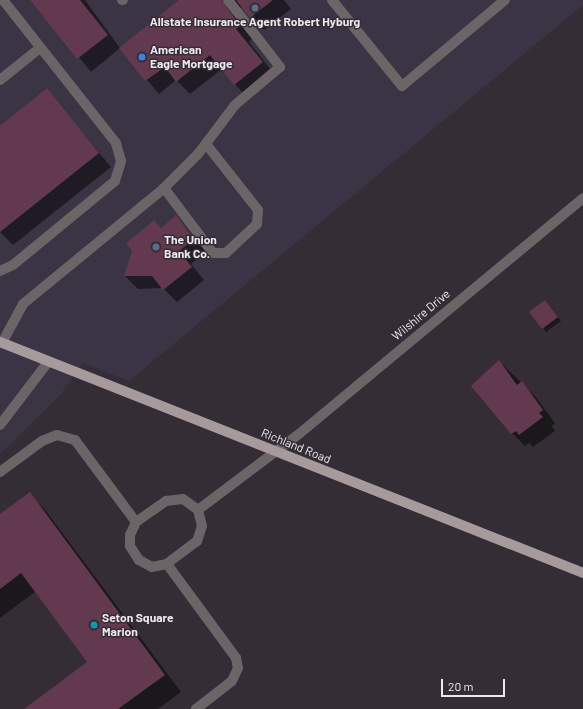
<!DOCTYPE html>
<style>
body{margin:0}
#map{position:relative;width:583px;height:709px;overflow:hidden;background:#342d35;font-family:Barlow,sans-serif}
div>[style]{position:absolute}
.commercial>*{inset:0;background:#3a3445}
.shadow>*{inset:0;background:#0007}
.building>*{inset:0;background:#633950}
.minor>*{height:10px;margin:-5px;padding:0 5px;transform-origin:5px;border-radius:5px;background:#6c6567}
.major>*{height:10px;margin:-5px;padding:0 5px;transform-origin:5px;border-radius:5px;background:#a79a9d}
.dots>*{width:11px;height:11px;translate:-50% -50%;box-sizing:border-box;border:2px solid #342d35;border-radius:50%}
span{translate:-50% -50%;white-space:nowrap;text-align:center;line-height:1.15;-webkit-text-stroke:3px #342d35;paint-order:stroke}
.poi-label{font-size:12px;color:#eee8ee;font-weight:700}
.left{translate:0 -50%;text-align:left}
.street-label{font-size:12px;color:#eee8ee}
.scale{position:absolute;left:441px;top:679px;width:64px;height:18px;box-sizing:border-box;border:2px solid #eee8ee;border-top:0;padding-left:5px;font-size:12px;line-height:14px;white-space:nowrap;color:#eee8ee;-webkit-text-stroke:3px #342d35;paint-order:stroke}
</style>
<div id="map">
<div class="commercial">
<div style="clip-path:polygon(0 0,583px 0,583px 5px,129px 381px,83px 363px,60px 395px,0 454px)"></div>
</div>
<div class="shadow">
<div style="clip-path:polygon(32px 0,85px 0,120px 48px,180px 0,284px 0,291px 9px,264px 30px,243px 7px,237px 8px,234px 15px,252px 39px,249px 42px,275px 75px,247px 98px,222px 69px,190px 94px,176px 80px,159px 94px,120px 48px,91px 72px)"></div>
<div style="clip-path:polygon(47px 90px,111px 167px,13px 245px,0 232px,0 127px)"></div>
<div style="clip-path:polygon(176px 216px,206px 252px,191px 264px,204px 280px,177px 302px,163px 288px,138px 289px,125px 276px,133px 251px,154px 221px,161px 228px)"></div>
<div style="clip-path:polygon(548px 304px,561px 321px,546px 332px,531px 312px)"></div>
<div style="clip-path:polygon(499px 361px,535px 396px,555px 423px,552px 426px,555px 431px,533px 447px,529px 443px,525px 446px,512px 433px)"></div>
<div style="clip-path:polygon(30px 494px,46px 511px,181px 692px,158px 709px,26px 709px,89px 662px,36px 591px,0 618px,0 516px)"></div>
</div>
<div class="building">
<div style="clip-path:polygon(30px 0,80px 0,108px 35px,77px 59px)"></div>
<div style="clip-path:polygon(179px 0,222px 0,240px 26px,236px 29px,263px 62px,234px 85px,210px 55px,176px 82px,165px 67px,145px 81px,119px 48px)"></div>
<div style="clip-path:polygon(236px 0,273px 0,250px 18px)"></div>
<div style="clip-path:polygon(47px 88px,99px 153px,0 232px,0 126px)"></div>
<div style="clip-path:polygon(176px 215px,194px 239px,179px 251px,192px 267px,163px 290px,152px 276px,124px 276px,132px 251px,126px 243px,154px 220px,161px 228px)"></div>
<div style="clip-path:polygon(545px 300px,558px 317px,542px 329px,529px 312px)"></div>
<div style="clip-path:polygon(499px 360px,517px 385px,522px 381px,543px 410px,539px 413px,543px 417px,519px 435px,516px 431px,511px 434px,471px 386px)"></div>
<div style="clip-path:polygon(30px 492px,165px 675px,118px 709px,24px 709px,87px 662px,21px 573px,0 589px,0 514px)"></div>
</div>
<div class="minor">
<div style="left:122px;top:0;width:1px"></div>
<div style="left:332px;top:0;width:111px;rotate:50.9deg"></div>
<div style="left:402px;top:86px;width:134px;rotate:-39.9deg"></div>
<div style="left:0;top:80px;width:51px;rotate:-38.7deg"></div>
<div style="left:164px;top:188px;width:81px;rotate:53deg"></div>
<div style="left:213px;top:253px;width:13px"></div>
<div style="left:226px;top:253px;width:42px;rotate:-43.1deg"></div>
<div style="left:257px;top:224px;width:14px;rotate:-86deg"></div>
<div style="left:258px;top:210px;width:84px;rotate:-128.2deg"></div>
<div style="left:0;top:271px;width:14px;rotate:-25deg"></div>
<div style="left:13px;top:265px;width:132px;rotate:-39.5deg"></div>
<div style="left:115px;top:181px;width:21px;rotate:-73deg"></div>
<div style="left:121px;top:161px;width:19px;rotate:-106deg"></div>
<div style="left:116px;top:143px;width:182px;rotate:-128.3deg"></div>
<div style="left:2px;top:343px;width:44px;rotate:-61.7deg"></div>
<div style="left:23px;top:304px;width:183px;rotate:-39.4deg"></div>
<div style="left:164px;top:188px;width:48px;rotate:-45deg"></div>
<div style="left:198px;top:154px;width:61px;rotate:-52.9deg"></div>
<div style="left:235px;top:105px;width:59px;rotate:-40.2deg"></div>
<div style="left:280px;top:67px;width:85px;rotate:-127.8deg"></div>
<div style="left:0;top:425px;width:79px;rotate:-52.7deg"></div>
<div style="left:0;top:472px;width:52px;rotate:-36.4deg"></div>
<div style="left:42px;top:441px;width:16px;rotate:-22deg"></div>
<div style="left:57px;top:435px;width:19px;rotate:16deg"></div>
<div style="left:75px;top:440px;width:102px;rotate:53.4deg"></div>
<div style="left:183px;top:499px;width:19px;rotate:36deg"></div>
<div style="left:198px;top:510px;width:16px;rotate:76deg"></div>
<div style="left:202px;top:526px;width:16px;rotate:108deg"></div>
<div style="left:197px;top:541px;width:38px;rotate:143deg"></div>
<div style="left:167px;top:564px;width:15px;rotate:169deg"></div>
<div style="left:152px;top:567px;width:15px;rotate:-152deg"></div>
<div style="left:139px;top:560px;width:17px;rotate:-123deg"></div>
<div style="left:130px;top:546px;width:11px;rotate:-90deg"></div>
<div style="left:130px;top:535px;width:14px;rotate:-65deg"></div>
<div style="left:136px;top:522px;width:37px;rotate:-35deg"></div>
<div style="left:166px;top:501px;width:17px;rotate:-7deg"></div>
<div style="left:198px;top:510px;width:126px;rotate:-37deg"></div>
<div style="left:299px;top:434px;width:369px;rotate:-39.7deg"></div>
<div style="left:167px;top:564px;width:117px;rotate:53.7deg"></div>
<div style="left:236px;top:658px;width:10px;rotate:79deg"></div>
<div style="left:238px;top:668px;width:14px;rotate:115deg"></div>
<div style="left:232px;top:681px;width:46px;rotate:142.1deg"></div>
</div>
<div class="major">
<div style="left:0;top:342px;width:627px;rotate:21.61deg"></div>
</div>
<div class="dots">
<div style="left:255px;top:8px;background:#5c6f8a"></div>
<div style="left:142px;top:57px;background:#3f7fe0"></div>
<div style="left:156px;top:247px;background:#5c6f8a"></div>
<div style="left:94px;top:625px;background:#0f9aa8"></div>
</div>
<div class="poi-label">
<span style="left:255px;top:22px">Allstate Insurance Agent Robert Hyburg</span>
<span class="left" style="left:150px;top:57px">American<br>Eagle Mortgage</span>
<span class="left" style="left:164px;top:247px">The Union<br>Bank Co.</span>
<span class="left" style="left:102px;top:625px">Seton Square<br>Marion</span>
</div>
<div class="street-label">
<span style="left:421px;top:315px;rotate:-40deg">Wilshire Drive</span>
<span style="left:296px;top:446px;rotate:22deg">Richland Road</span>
</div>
<div class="scale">20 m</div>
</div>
